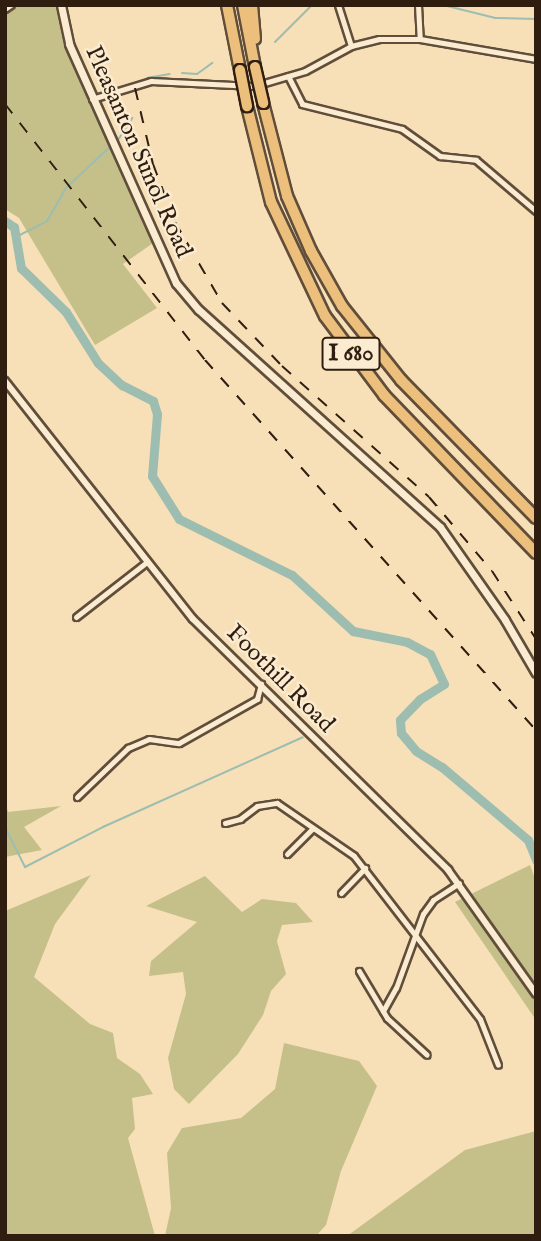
<!DOCTYPE html>
<style>
body{margin:0}
#map{position:relative;width:541px;height:1241px;overflow:hidden;background:#f7e0b8;font-family:"IM FELL English",serif}
div>[style]{position:absolute}
.green>*{inset:0;background:#c5c089}
.stream>*{height:2px;margin:-1px;padding:0 1px;transform-origin:1px;border-radius:1px;background:#9dbdb0}
.river>*{height:9px;margin:-4.5px;padding:0 4.5px;transform-origin:4.5px;border-radius:4.5px;background:#9dbdb0}
.roads{filter:drop-shadow(2px 0 #614e3a) drop-shadow(-2px 0 #614e3a) drop-shadow(0 2px #614e3a) drop-shadow(0 -2px #614e3a)}
.minor>*{height:5px;margin:-2.5px;padding:0 2.5px;transform-origin:2.5px;border-radius:2.5px;background:#faebd1}
.tertiary>*{height:6px;margin:-3px;padding:0 3px;transform-origin:3px;border-radius:3px;background:#faebd1}
.secondary>*{height:7px;margin:-3.5px;padding:0 3.5px;transform-origin:3.5px;border-radius:3.5px;background:#faebd1}
.motorway>*{height:10px;margin:-5px;padding:0 5px;transform-origin:5px;border-radius:5px;background:#ecc07c}
.rail>*{height:2px;margin-top:-1px;transform-origin:0;background:repeating-linear-gradient(90deg,#2f1e10 0 12px,transparent 0 24px)}
.bridges{filter:drop-shadow(2px 0 #2f1e10) drop-shadow(-2px 0 #2f1e10) drop-shadow(0 2px #2f1e10) drop-shadow(0 -2px #2f1e10)}
.motorway-bridge>*{height:10px;margin:-5px;padding:0 5px;transform-origin:5px;border-radius:5px;background:#ecc07c}
span{translate:-50% -50%;white-space:nowrap;text-align:center;line-height:1.15;-webkit-text-stroke:5px #faebd1;paint-order:stroke}
.shield-label span{padding:2px 5px;background:#faebd1;border:2px solid;border-radius:5px;-webkit-text-stroke-width:0}
.shield-label{font-size:23px;color:#2f1e10;font-weight:700}
.street-label{font-size:24px;color:#2f1e10}
.frame{position:absolute;inset:0;border:7px solid #2f1e10;pointer-events:none}
</style>
<div id="map">
<div class="green">
<div style="clip-path:polygon(5px 5px,63px 5px,75px 50px,156px 241px,123px 264px,157px 308px,95px 345px,19px 218px,5px 209px)"></div>
<div style="clip-path:polygon(5px 802px,8px 812px,61px 806px,24px 827px,42px 850px,5px 857px)"></div>
<div style="clip-path:polygon(530px 865px,536px 881px,536px 1020px,455px 902px)"></div>
<div style="clip-path:polygon(91px 875px,55px 924px,34px 977px,90px 1024px,113px 1033px,117px 1058px,140px 1074px,153px 1094px,132px 1098px,135px 1129px,128px 1138px,155px 1236px,5px 1236px,5px 911px)"></div>
<div style="clip-path:polygon(205px 876px,242px 912px,262px 899px,296px 903px,313px 922px,282px 925px,277px 941px,286px 974px,271px 991px,263px 1015px,238px 1054px,189px 1104px,174px 1089px,168px 1058px,186px 994px,183px 972px,149px 976px,151px 961px,197px 922px,146px 906px)"></div>
<div style="clip-path:polygon(284px 1043px,359px 1061px,377px 1086px,341px 1171px,326px 1225px,316px 1236px,165px 1236px,171px 1208px,167px 1153px,182px 1128px,241px 1118px,275px 1089px)"></div>
<div style="clip-path:polygon(536px 1131px,536px 1236px,347px 1236px,465px 1150px)"></div>
</div>
<div class="stream">
<div style="left:443px;top:5px;width:54px;rotate:14deg"></div>
<div style="left:495px;top:18px;width:41px;rotate:1.4deg"></div>
<div style="left:275px;top:42px;width:52px;rotate:-45deg"></div>
<div style="left:182px;top:73px;width:15px;rotate:4deg"></div>
<div style="left:197px;top:74px;width:19px;rotate:-36deg"></div>
<div style="left:147px;top:78px;width:23px;rotate:-10deg"></div>
<div style="left:116px;top:143px;width:30px;rotate:-57deg"></div>
<div style="left:14px;top:238px;width:37px;rotate:-27deg"></div>
<div style="left:47px;top:221px;width:39px;rotate:-60deg"></div>
<div style="left:67px;top:187px;width:60px;rotate:-43deg"></div>
<div style="left:5px;top:827px;width:45px;rotate:63.4deg"></div>
<div style="left:25px;top:867px;width:88px;rotate:-27.1deg"></div>
<div style="left:103px;top:827px;width:219px;rotate:-24.2deg"></div>
</div>
<div class="river">
<div style="left:5px;top:221px;width:11px;rotate:34deg"></div>
<div style="left:14px;top:227px;width:42px;rotate:80.3deg"></div>
<div style="left:21px;top:268px;width:63px;rotate:44.4deg"></div>
<div style="left:66px;top:312px;width:60px;rotate:57.9deg"></div>
<div style="left:98px;top:363px;width:33px;rotate:43deg"></div>
<div style="left:122px;top:385px;width:35px;rotate:27deg"></div>
<div style="left:153px;top:401px;width:14px;rotate:73deg"></div>
<div style="left:157px;top:414px;width:62px;rotate:94.6deg"></div>
<div style="left:152px;top:476px;width:51px;rotate:57.9deg"></div>
<div style="left:179px;top:519px;width:126px;rotate:26.4deg"></div>
<div style="left:292px;top:575px;width:83px;rotate:42.6deg"></div>
<div style="left:353px;top:631px;width:55px;rotate:11.5deg"></div>
<div style="left:407px;top:642px;width:26px;rotate:28deg"></div>
<div style="left:430px;top:654px;width:33px;rotate:65deg"></div>
<div style="left:444px;top:684px;width:28px;rotate:148deg"></div>
<div style="left:420px;top:699px;width:29px;rotate:134deg"></div>
<div style="left:400px;top:720px;width:13px;rotate:86deg"></div>
<div style="left:401px;top:733px;width:23px;rotate:50deg"></div>
<div style="left:416px;top:751px;width:31px;rotate:32deg"></div>
<div style="left:442px;top:767px;width:113px;rotate:40.3deg"></div>
<div style="left:528px;top:840px;width:22px;rotate:68deg"></div>
</div>
<div class="roads">
<div class="minor">
<div style="left:338px;top:5px;width:43px;rotate:72.4deg"></div>
<div style="left:418px;top:5px;width:34px;rotate:87deg"></div>
<div style="left:288px;top:76px;width:31px;rotate:63deg"></div>
<div style="left:302px;top:104px;width:103px;rotate:14deg"></div>
<div style="left:402px;top:129px;width:47px;rotate:35.4deg"></div>
<div style="left:440px;top:156px;width:36px;rotate:6deg"></div>
<div style="left:476px;top:160px;width:79px;rotate:40.4deg"></div>
<div style="left:92px;top:99px;width:62px;rotate:-17deg"></div>
<div style="left:151px;top:81px;width:103px;rotate:2.8deg"></div>
<div style="left:254px;top:86px;width:53px;rotate:-16.4deg"></div>
<div style="left:305px;top:71px;width:52px;rotate:-28.5deg"></div>
<div style="left:351px;top:46px;width:29px;rotate:-14deg"></div>
<div style="left:379px;top:39px;width:41px"></div>
<div style="left:420px;top:39px;width:118px;rotate:9.8deg"></div>
<div style="left:76px;top:617px;width:90px;rotate:-37.8deg"></div>
<div style="left:77px;top:797px;width:71px;rotate:-43.9deg"></div>
<div style="left:128px;top:748px;width:23px;rotate:-23deg"></div>
<div style="left:149px;top:739px;width:30px;rotate:8deg"></div>
<div style="left:179px;top:743px;width:90px;rotate:-29.4deg"></div>
<div style="left:257px;top:699px;width:16px;rotate:-75deg"></div>
<div style="left:225px;top:823px;width:16px;rotate:-15deg"></div>
<div style="left:240px;top:819px;width:21px;rotate:-37deg"></div>
<div style="left:257px;top:806px;width:20px;rotate:-9deg"></div>
<div style="left:277px;top:803px;width:93px;rotate:34.5deg"></div>
<div style="left:354px;top:856px;width:206px;rotate:52.3deg"></div>
<div style="left:480px;top:1019px;width:49px;rotate:68.6deg"></div>
<div style="left:287px;top:854px;width:35px;rotate:-45deg"></div>
<div style="left:341px;top:893px;width:35px;rotate:-46deg"></div>
<div style="left:359px;top:971px;width:55px;rotate:59.2deg"></div>
<div style="left:387px;top:1018px;width:54px;rotate:42.8deg"></div>
<div style="left:383px;top:1011px;width:26px;rotate:-61deg"></div>
<div style="left:396px;top:988px;width:79px;rotate:-70deg"></div>
<div style="left:423px;top:914px;width:17px;rotate:-54deg"></div>
<div style="left:433px;top:900px;width:31px;rotate:-33deg"></div>
</div>
<div class="tertiary">
<div style="left:5px;top:9px;width:7px;rotate:-34deg"></div>
<div style="left:5px;top:381px;width:303px;rotate:51.7deg"></div>
<div style="left:193px;top:619px;width:358px;rotate:44.5deg"></div>
<div style="left:448px;top:870px;width:152px;rotate:54.6deg"></div>
</div>
<div class="secondary">
<div style="left:61px;top:5px;width:40px;rotate:78deg"></div>
<div style="left:69px;top:44px;width:262px;rotate:65.9deg"></div>
<div style="left:176px;top:283px;width:35px;rotate:50deg"></div>
<div style="left:199px;top:310px;width:324px;rotate:42deg"></div>
<div style="left:440px;top:527px;width:113px;rotate:55deg"></div>
<div style="left:505px;top:620px;width:61px;rotate:59.7deg"></div>
</div>
<div class="motorway">
<div style="left:227px;top:5px;width:66px;rotate:78.7deg"></div>
<div style="left:243px;top:5px;width:63px;rotate:79deg"></div>
<div style="left:252px;top:5px;width:34px;rotate:85deg"></div>
<div style="left:263px;top:103px;width:96px;rotate:75.5deg"></div>
<div style="left:287px;top:196px;width:60px;rotate:66.4deg"></div>
<div style="left:311px;top:251px;width:63px;rotate:60.6deg"></div>
<div style="left:342px;top:306px;width:95px;rotate:51.4deg"></div>
<div style="left:401px;top:380px;width:193px;rotate:45.6deg"></div>
<div style="left:247px;top:106px;width:99px;rotate:76deg"></div>
<div style="left:271px;top:202px;width:126px;rotate:64.7deg"></div>
<div style="left:325px;top:316px;width:99px;rotate:53.2deg"></div>
<div style="left:384px;top:395px;width:219px;rotate:46.1deg"></div>
</div>
</div>
<div class="rail">
<div style="left:135px;top:88px;width:78px;rotate:76.7deg"></div>
<div style="left:153px;top:164px;width:62px;rotate:69.2deg"></div>
<div style="left:175px;top:222px;width:94px;rotate:59.9deg"></div>
<div style="left:222px;top:303px;width:87px;rotate:46.4deg"></div>
<div style="left:282px;top:366px;width:197px;rotate:41.7deg"></div>
<div style="left:429px;top:497px;width:97px;rotate:49.6deg"></div>
<div style="left:492px;top:571px;width:81px;rotate:57.1deg"></div>
<div style="left:5px;top:104px;width:325px;rotate:52deg"></div>
<div style="left:205px;top:360px;width:496px;rotate:48.2deg"></div>
</div>
<div class="bridges">
<div class="motorway-bridge">
<div style="left:255px;top:67px;width:37px;rotate:77deg"></div>
<div style="left:240px;top:70px;width:37px;rotate:79deg"></div>
</div>
</div>
<div class="shield-label">
<span style="left:351px;top:354px">I 680</span>
</div>
<div class="street-label">
<span style="left:138px;top:152px;rotate:66deg">Pleasanton Sunol Road</span>
<span style="left:280px;top:679px;rotate:45deg">Foothill Road</span>
</div>
<div class="frame"></div>
</div>
